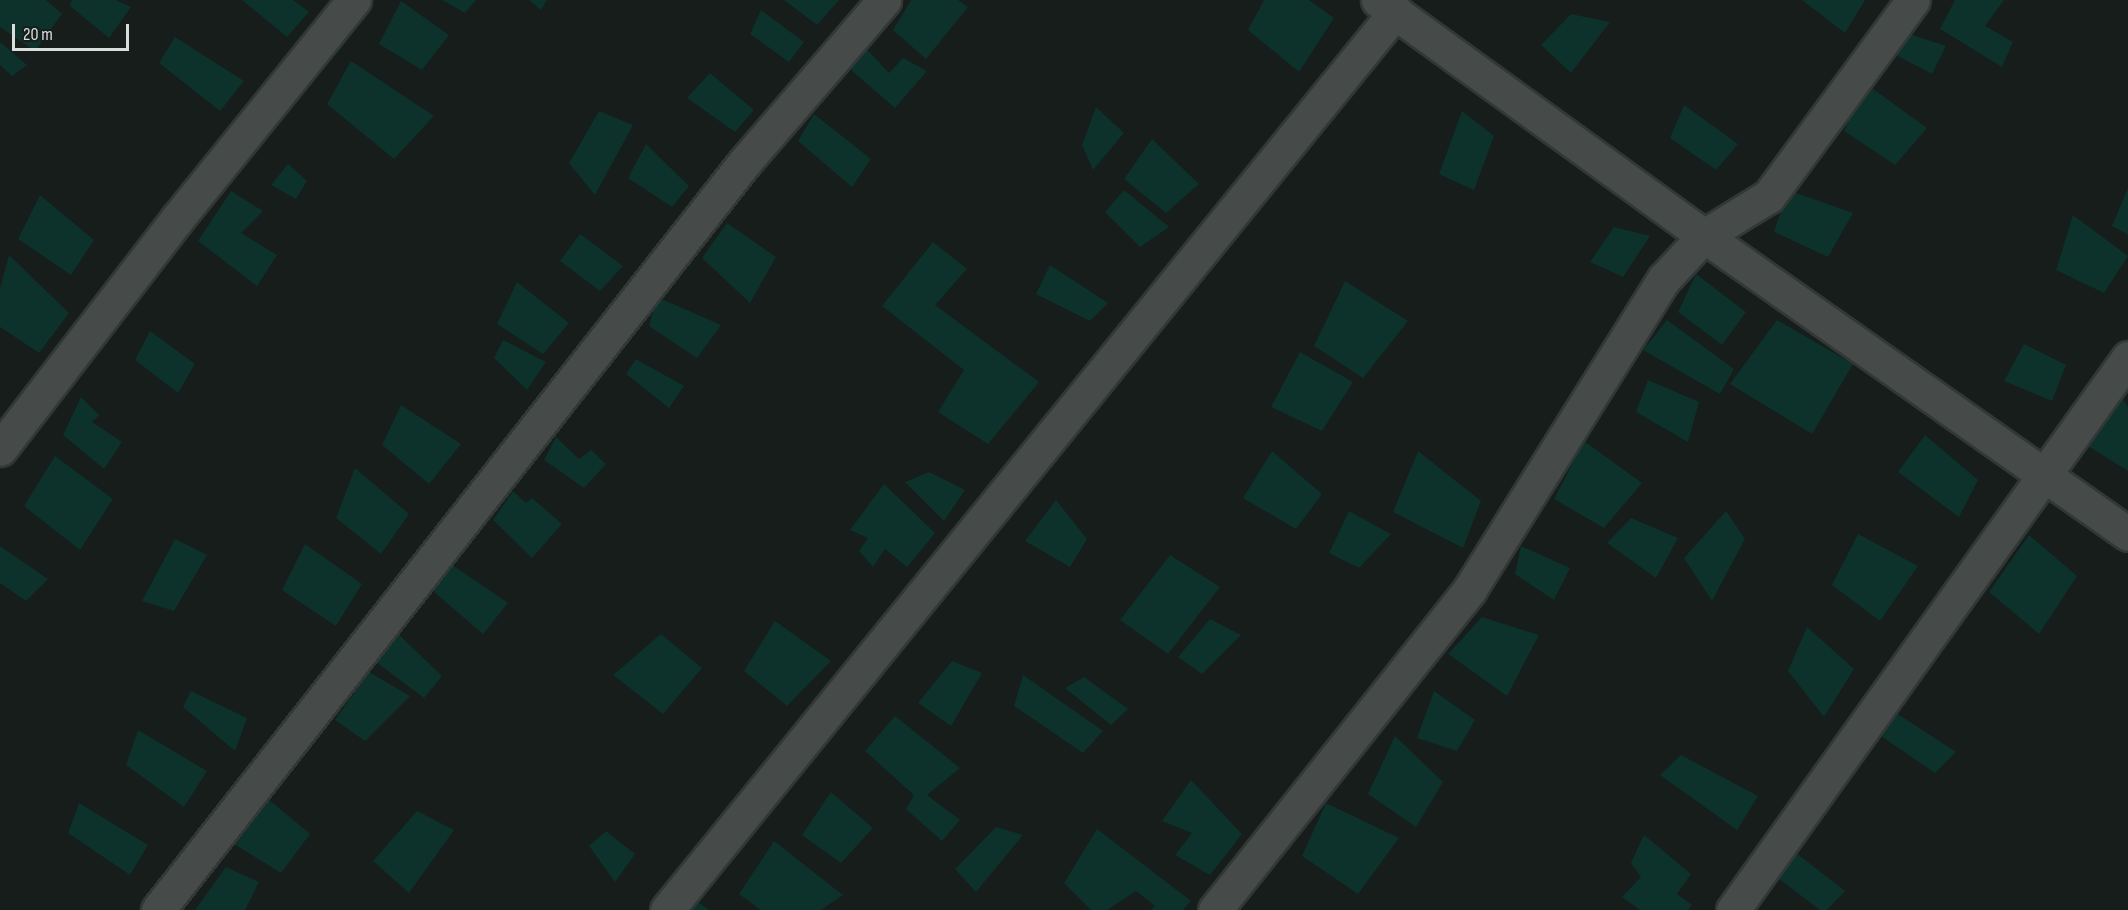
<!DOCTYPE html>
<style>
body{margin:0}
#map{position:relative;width:2128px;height:910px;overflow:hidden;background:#161d1b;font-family:"Sofia Sans Condensed",sans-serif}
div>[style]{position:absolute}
.building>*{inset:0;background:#0c322b}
.roads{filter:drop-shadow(2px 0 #313836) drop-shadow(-2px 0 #313836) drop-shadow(0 2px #313836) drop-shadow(0 -2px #313836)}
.street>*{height:33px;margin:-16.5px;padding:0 16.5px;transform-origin:16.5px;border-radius:16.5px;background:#464a49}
span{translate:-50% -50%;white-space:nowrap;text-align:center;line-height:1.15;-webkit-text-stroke:6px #161d1b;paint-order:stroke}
.scale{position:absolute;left:12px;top:24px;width:117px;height:27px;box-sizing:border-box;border:3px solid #d9dedd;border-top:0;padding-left:8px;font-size:18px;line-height:21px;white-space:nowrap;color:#d9dedd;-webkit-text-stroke:4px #161d1b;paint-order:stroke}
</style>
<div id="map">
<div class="building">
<div style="clip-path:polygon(0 0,46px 0,62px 14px,35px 51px,0 27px)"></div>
<div style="clip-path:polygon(72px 0,116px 0,131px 7px,109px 38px,70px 6px)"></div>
<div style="clip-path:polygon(242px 0,293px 0,309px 12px,287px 37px)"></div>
<div style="clip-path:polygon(442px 0,476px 0,465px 13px)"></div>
<div style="clip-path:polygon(529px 0,547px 0,541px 10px)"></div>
<div style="clip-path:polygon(784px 0,839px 0,817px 25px)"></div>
<div style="clip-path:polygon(911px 0,958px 0,968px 7px,926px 59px,893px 30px)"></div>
<div style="clip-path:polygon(1264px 0,1309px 0,1334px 18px,1299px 72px,1248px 30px)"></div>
<div style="clip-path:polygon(1802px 0,1865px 0,1845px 33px)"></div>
<div style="clip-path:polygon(1955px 0,2004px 0,1985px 26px,2013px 42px,2002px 67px,1940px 29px)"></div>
<div style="clip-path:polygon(401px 1px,449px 35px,422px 70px,379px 44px)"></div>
<div style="clip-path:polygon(761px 10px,804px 42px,789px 62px,750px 34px)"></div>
<div style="clip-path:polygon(1571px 14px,1610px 22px,1571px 73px,1541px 45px)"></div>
<div style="clip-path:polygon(1909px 34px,1946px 46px,1932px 74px,1892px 53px)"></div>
<div style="clip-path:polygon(175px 37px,244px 81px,220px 111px,159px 63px)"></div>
<div style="clip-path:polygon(0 42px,27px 65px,12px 76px,0 65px)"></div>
<div style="clip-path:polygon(864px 46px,889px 73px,903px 58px,927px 71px,895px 108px,851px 70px)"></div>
<div style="clip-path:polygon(351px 61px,434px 116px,394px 159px,327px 104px)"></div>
<div style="clip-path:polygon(710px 73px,754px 110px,735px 132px,687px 98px)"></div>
<div style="clip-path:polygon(1865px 83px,1927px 128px,1895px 165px,1844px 131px)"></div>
<div style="clip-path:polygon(1684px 105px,1738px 144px,1716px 170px,1670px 138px)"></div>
<div style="clip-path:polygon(1096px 107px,1124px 133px,1093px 170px,1082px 145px)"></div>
<div style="clip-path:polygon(599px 111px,633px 125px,595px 195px,569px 163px)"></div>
<div style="clip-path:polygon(1462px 111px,1494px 136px,1474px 190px,1439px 174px)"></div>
<div style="clip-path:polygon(814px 114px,871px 159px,852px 187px,798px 141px)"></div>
<div style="clip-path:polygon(1152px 139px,1199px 184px,1166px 213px,1124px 179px)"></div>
<div style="clip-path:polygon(646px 144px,689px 186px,672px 207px,628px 178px)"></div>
<div style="clip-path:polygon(288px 164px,307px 181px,296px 199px,271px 185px)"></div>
<div style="clip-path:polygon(2128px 188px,2128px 235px,2112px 226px)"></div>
<div style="clip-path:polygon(1124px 190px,1169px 227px,1140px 247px,1105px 212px)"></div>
<div style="clip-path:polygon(1788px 190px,1853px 213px,1828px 257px,1774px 232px)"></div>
<div style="clip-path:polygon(231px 191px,263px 211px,241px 233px,277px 255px,257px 286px,198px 241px)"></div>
<div style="clip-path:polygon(40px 195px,94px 240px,71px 275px,18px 239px)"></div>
<div style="clip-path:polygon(2073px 215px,2128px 256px,2104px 293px,2056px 270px)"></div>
<div style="clip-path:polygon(727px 223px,776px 257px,750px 303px,702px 258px)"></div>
<div style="clip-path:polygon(1614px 227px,1650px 236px,1623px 277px,1590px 262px)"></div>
<div style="clip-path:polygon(580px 234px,623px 266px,600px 291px,560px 261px)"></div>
<div style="clip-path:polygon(933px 242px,967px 269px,935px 305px,1039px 382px,988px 444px,938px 412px,964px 370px,882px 306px)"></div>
<div style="clip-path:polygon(9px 255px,69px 313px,39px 353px,0 327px,0 288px)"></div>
<div style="clip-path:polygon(1050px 265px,1108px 303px,1090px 321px,1036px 294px)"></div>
<div style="clip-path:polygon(1696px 274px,1746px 312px,1722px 345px,1678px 312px)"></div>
<div style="clip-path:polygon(1345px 281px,1408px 321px,1363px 378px,1314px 346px)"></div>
<div style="clip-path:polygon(517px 282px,569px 323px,543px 354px,497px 324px)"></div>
<div style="clip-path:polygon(657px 297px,721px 325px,697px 358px,649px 326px)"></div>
<div style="clip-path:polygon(1667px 320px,1734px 369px,1720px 394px,1643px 350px)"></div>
<div style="clip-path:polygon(1777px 320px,1853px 364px,1812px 434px,1730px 384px)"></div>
<div style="clip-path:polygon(150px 331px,195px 364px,178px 393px,135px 360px)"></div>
<div style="clip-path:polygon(503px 340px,546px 362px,527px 390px,494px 358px)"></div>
<div style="clip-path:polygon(2024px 344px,2066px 365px,2052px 401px,2004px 381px)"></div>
<div style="clip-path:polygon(1300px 352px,1353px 382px,1322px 431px,1271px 407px)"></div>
<div style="clip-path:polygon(636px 359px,684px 386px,669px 408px,626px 374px)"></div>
<div style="clip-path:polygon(1648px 380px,1699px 402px,1688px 442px,1636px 412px)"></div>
<div style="clip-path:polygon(2120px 394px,2128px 407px,2128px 471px,2088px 446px)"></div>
<div style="clip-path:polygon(81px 397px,99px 415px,92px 422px,122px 442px,104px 469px,63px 435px)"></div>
<div style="clip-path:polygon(401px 405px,461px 444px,429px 484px,382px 445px)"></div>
<div style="clip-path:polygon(1925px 435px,1978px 480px,1959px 517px,1898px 472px)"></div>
<div style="clip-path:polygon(556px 437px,579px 459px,591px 450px,606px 464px,584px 488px,544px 460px)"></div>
<div style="clip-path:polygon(1584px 441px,1642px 483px,1604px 528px,1554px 499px)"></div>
<div style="clip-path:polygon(1272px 451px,1322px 494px,1296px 529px,1243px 498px)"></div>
<div style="clip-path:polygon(1418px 451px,1481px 501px,1463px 548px,1393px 512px)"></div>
<div style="clip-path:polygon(55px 456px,113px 499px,80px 550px,24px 506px)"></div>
<div style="clip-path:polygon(355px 468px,409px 514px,381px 554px,336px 518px)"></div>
<div style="clip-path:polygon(929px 472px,965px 490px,944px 521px,905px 482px)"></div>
<div style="clip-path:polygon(884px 484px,935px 533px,907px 567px,885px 549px,873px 567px,859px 551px,868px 538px,850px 530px)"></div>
<div style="clip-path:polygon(513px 491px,526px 503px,532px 498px,562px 524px,532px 558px,493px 520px)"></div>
<div style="clip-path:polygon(1056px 500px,1087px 539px,1070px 567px,1025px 541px)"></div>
<div style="clip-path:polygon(1349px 511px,1391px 534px,1359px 568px,1329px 553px)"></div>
<div style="clip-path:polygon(1726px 511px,1745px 539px,1712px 601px,1684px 558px)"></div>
<div style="clip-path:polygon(1631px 518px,1678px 538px,1656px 578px,1607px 543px)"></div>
<div style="clip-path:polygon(1858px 534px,1918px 566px,1880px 621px,1832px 585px)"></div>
<div style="clip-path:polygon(2029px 535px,2077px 576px,2039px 634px,1989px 592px)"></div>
<div style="clip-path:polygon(175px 539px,207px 555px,174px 611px,142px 601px)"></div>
<div style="clip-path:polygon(305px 544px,362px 584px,336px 626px,282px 590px)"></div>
<div style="clip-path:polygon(0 546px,48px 579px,26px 601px,0 583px)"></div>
<div style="clip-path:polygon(1521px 546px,1570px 568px,1554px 600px,1515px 574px)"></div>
<div style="clip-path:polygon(1170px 555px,1220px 587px,1168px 654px,1120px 620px)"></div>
<div style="clip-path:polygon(448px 562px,508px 603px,483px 634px,434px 592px)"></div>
<div style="clip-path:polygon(1482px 617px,1539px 635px,1507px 696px,1448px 654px)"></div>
<div style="clip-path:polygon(1210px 619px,1241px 635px,1202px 674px,1178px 657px)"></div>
<div style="clip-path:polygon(775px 621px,831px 661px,787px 706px,744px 671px)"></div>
<div style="clip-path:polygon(1807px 627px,1854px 669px,1824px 717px,1788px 671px)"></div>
<div style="clip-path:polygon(394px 630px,442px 676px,424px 698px,376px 662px)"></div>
<div style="clip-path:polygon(661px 634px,702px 668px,663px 714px,613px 675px)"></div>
<div style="clip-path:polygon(952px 661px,982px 673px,951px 726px,918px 703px)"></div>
<div style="clip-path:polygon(369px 672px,410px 696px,365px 741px,335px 720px)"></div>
<div style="clip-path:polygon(1023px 675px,1103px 731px,1083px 753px,1014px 706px)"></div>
<div style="clip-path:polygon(1084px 677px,1128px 709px,1111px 725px,1065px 688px)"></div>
<div style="clip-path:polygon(191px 691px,247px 718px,235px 751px,183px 707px)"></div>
<div style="clip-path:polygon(1434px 691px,1475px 720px,1457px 751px,1417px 738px)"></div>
<div style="clip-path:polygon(1890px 709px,1956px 752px,1935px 773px,1878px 734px)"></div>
<div style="clip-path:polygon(895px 716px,960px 768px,927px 795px,960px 820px,942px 841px,906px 809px,914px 795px,865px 751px)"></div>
<div style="clip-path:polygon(138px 730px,207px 771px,184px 807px,126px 765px)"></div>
<div style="clip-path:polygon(1395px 736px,1443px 782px,1416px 827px,1368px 794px)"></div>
<div style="clip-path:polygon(1681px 755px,1758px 796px,1737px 830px,1660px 775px)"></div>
<div style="clip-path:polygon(1191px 780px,1242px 834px,1210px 875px,1175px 855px,1192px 833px,1162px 821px)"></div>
<div style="clip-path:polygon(831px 792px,873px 828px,841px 863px,802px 835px)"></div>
<div style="clip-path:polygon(261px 793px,310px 834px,281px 873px,234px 844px)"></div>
<div style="clip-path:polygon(79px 803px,148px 845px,130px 875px,68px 833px)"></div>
<div style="clip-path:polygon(1326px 803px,1399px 838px,1358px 894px,1302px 856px)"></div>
<div style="clip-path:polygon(417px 811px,454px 830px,409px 893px,373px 861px)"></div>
<div style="clip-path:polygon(996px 827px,1023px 835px,976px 892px,955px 869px)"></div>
<div style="clip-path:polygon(1097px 829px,1191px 901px,1183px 910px,1151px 910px,1155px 906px,1136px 891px,1107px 910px,1091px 910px,1064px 883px)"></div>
<div style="clip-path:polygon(606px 831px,635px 854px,615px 882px,589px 846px)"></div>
<div style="clip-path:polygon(1644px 835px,1691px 874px,1677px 894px,1692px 905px,1688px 910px,1640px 910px,1622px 897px,1641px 877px,1631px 863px)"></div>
<div style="clip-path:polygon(774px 841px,843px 895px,821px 910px,761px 910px,739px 894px)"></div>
<div style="clip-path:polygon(1795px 852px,1845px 891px,1827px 910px,1820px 910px,1775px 876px)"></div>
<div style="clip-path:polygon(226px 867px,259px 882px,245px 910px,195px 910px)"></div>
<div style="clip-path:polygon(691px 898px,710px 910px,682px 910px)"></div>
</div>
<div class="roads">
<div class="street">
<div style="left:1378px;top:0;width:402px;rotate:35.9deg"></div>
<div style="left:1704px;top:236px;width:518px;rotate:35.1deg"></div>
<div style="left:0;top:449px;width:290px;rotate:-52.4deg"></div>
<div style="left:177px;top:219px;width:282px;rotate:-51.1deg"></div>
<div style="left:158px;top:910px;width:949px;rotate:-51.89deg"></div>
<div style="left:744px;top:163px;width:215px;rotate:-49.3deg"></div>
<div style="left:667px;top:910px;width:1157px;rotate:-50.96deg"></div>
<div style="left:1215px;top:910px;width:410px;rotate:-51.5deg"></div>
<div style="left:1470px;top:589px;width:366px;rotate:-58deg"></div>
<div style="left:1664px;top:279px;width:59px;rotate:-47.1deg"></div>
<div style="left:1704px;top:236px;width:76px;rotate:-31.6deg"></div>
<div style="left:1769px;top:196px;width:243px;rotate:-53.7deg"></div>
<div style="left:1733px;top:910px;width:679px;rotate:-54.41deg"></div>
</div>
</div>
<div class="scale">20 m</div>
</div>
